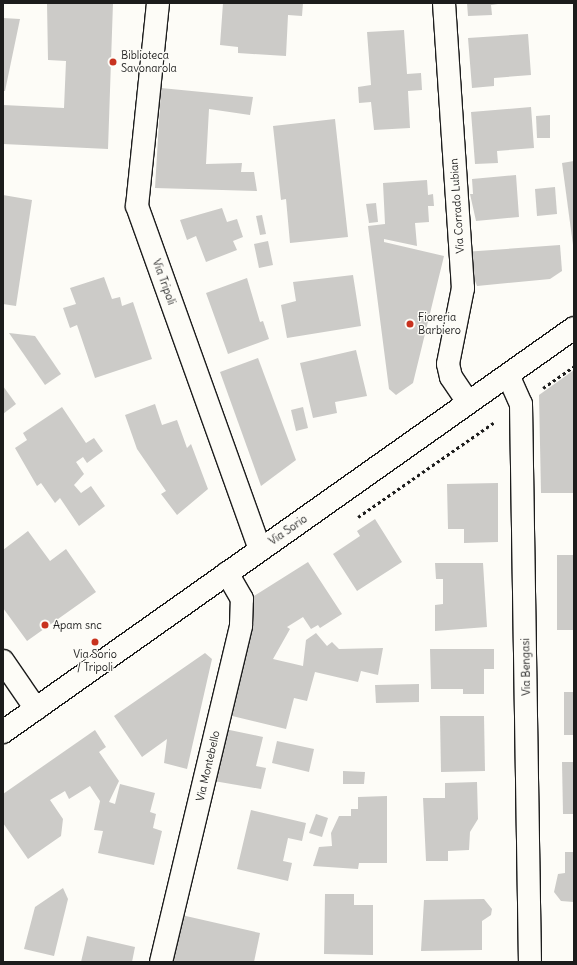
<!DOCTYPE html>
<style>
body{margin:0}
#map{position:relative;width:577px;height:965px;overflow:hidden;background:#fdfcf7;font-family:Delius,sans-serif}
div>[style]{position:absolute}
.building>*{inset:0;background:#cccbc8}
.path>*{height:2.5px;margin-top:-1.25px;transform-origin:0;background:repeating-linear-gradient(90deg,#1c1c1c 0 3px,transparent 0 6px)}
.roads{filter:drop-shadow(1px 0 #1c1c1c) drop-shadow(-1px 0 #1c1c1c) drop-shadow(0 1px #1c1c1c) drop-shadow(0 -1px #1c1c1c)}
.minor>*{height:22px;margin:-11px;padding:0 11px;transform-origin:11px;border-radius:11px;background:#fdfcf7}
.secondary>*{height:22px;margin:-11px;padding:0 11px;transform-origin:11px;border-radius:11px;background:#fdfcf7}
.dots>*{width:11px;height:11px;translate:-50% -50%;box-sizing:border-box;border:2px solid #fdfcf7;border-radius:50%}
span{translate:-50% -50%;white-space:nowrap;text-align:center;line-height:1.15;-webkit-text-stroke:3px #fdfcf7;paint-order:stroke}
.poi-label{font-size:11px;color:#1c1c1c}
.left{translate:0 -50%;text-align:left}
.street-label{font-size:11px;color:#1c1c1c}
.frame{position:absolute;inset:0;border:4px solid #1c1c1c;pointer-events:none}
</style>
<div id="map">
<div class="building">
<div style="clip-path:polygon(47px 3px,113px 3px,108px 149px,3px 144px,3px 105px,64px 108px,66px 61px,48px 60px)"></div>
<div style="clip-path:polygon(223px 3px,303px 3px,302px 16px,288px 15px,286px 56px,238px 53px,238px 47px,220px 45px)"></div>
<div style="clip-path:polygon(467px 3px,498px 3px,498px 4px,491px 5px,492px 15px,468px 16px)"></div>
<div style="clip-path:polygon(3px 18px,20px 19px,5px 91px,3px 91px)"></div>
<div style="clip-path:polygon(404px 30px,407px 74px,421px 73px,422px 90px,408px 91px,410px 128px,374px 130px,371px 102px,359px 103px,358px 87px,371px 85px,367px 32px)"></div>
<div style="clip-path:polygon(528px 34px,531px 75px,494px 78px,494px 86px,472px 88px,468px 38px)"></div>
<div style="clip-path:polygon(161px 88px,253px 97px,250px 115px,209px 109px,206px 164px,242px 163px,241px 172px,254px 172px,257px 191px,155px 188px)"></div>
<div style="clip-path:polygon(531px 107px,534px 148px,497px 151px,498px 163px,475px 164px,471px 112px)"></div>
<div style="clip-path:polygon(550px 115px,550px 138px,537px 138px,536px 116px)"></div>
<div style="clip-path:polygon(335px 119px,348px 237px,290px 243px,286px 199px,281px 200px,273px 126px)"></div>
<div style="clip-path:polygon(574px 161px,574px 245px,573px 245px,562px 163px)"></div>
<div style="clip-path:polygon(516px 175px,519px 217px,476px 221px,470px 194px,473px 194px,472px 179px)"></div>
<div style="clip-path:polygon(427px 180px,428px 195px,433px 194px,434px 206px,428px 206px,429px 222px,415px 223px,417px 246px,384px 239px,384px 242px,444px 256px,413px 383px,396px 395px,389px 389px,368px 226px,385px 224px,383px 183px)"></div>
<div style="clip-path:polygon(555px 187px,557px 214px,537px 216px,535px 189px)"></div>
<div style="clip-path:polygon(3px 195px,32px 200px,16px 306px,3px 304px)"></div>
<div style="clip-path:polygon(376px 203px,378px 222px,369px 223px,366px 204px)"></div>
<div style="clip-path:polygon(222px 208px,227px 222px,237px 219px,243px 237px,233px 241px,237px 250px,206px 262px,196px 236px,187px 240px,180px 220px)"></div>
<div style="clip-path:polygon(262px 215px,266px 234px,260px 235px,256px 216px)"></div>
<div style="clip-path:polygon(268px 241px,273px 265px,259px 268px,254px 244px)"></div>
<div style="clip-path:polygon(560px 245px,562px 271px,550px 279px,477px 286px,464px 252px)"></div>
<div style="clip-path:polygon(353px 275px,361px 326px,287px 338px,281px 305px,296px 301px,293px 282px)"></div>
<div style="clip-path:polygon(104px 277px,112px 299px,120px 297px,122px 306px,133px 302px,152px 359px,95px 378px,77px 325px,70px 328px,63px 308px,76px 304px,70px 288px)"></div>
<div style="clip-path:polygon(247px 278px,260px 322px,263px 321px,269px 339px,228px 354px,206px 293px)"></div>
<div style="clip-path:polygon(9px 333px,35px 336px,61px 374px,45px 385px)"></div>
<div style="clip-path:polygon(356px 350px,367px 396px,335px 402px,337px 413px,313px 418px,300px 363px)"></div>
<div style="clip-path:polygon(258px 358px,296px 460px,261px 486px,220px 372px)"></div>
<div style="clip-path:polygon(574px 370px,574px 493px,541px 493px,539px 395px)"></div>
<div style="clip-path:polygon(3px 386px,16px 404px,3px 414px)"></div>
<div style="clip-path:polygon(155px 404px,162px 425px,177px 420px,187px 448px,191px 444px,208px 489px,177px 515px,161px 494px,166px 491px,137px 449px,125px 415px)"></div>
<div style="clip-path:polygon(62px 407px,86px 443px,94px 438px,103px 451px,87px 463px,83px 457px,76px 462px,84px 474px,74px 485px,81px 493px,91px 486px,105px 506px,79px 526px,60px 498px,55px 503px,41px 483px,37px 486px,15px 448px,27px 440px,23px 433px)"></div>
<div style="clip-path:polygon(303px 407px,308px 428px,296px 431px,291px 410px)"></div>
<div style="clip-path:polygon(498px 483px,498px 542px,464px 543px,464px 529px,448px 529px,447px 484px)"></div>
<div style="clip-path:polygon(375px 519px,402px 562px,357px 591px,333px 554px,360px 536px,357px 531px)"></div>
<div style="clip-path:polygon(28px 531px,50px 561px,66px 549px,96px 592px,27px 641px,3px 608px,3px 550px)"></div>
<div style="clip-path:polygon(557px 555px,574px 555px,574px 630px,557px 630px)"></div>
<div style="clip-path:polygon(308px 562px,342px 614px,320px 628px,318px 625px,311px 629px,303px 617px,287px 627px,290px 629px,273px 659px,303px 666px,306px 640px,316px 633px,327px 646px,332px 642px,339px 649px,383px 648px,378px 675px,361px 671px,358px 682px,315px 672px,307px 701px,294px 698px,286px 729px,224px 714px,251px 598px)"></div>
<div style="clip-path:polygon(435px 563px,483px 563px,487px 627px,435px 631px,435px 605px,443px 604px,443px 579px,436px 579px)"></div>
<div style="clip-path:polygon(430px 649px,494px 649px,494px 669px,484px 669px,484px 694px,463px 694px,463px 689px,431px 689px)"></div>
<div style="clip-path:polygon(205px 653px,212px 659px,187px 769px,164px 763px,167px 739px,142px 757px,114px 716px)"></div>
<div style="clip-path:polygon(419px 684px,419px 702px,376px 703px,375px 685px)"></div>
<div style="clip-path:polygon(564px 692px,574px 692px,574px 735px,564px 735px)"></div>
<div style="clip-path:polygon(440px 716px,484px 716px,485px 771px,441px 772px)"></div>
<div style="clip-path:polygon(220px 728px,263px 737px,256px 766px,266px 768px,261px 789px,208px 780px)"></div>
<div style="clip-path:polygon(95px 730px,106px 747px,99px 752px,119px 781px,109px 802px,115px 804px,120px 784px,155px 793px,150px 812px,156px 814px,153px 828px,162px 831px,154px 865px,98px 853px,103px 831px,94px 830px,100px 801px,90px 786px,69px 799px,65px 791px,50px 800px,63px 819px,61px 836px,28px 859px,3px 823px,3px 794px)"></div>
<div style="clip-path:polygon(277px 741px,314px 749px,309px 772px,272px 763px)"></div>
<div style="clip-path:polygon(562px 762px,574px 762px,574px 814px,563px 814px)"></div>
<div style="clip-path:polygon(343px 771px,365px 772px,364px 784px,343px 784px)"></div>
<div style="clip-path:polygon(477px 782px,478px 819px,470px 832px,469px 850px,448px 851px,448px 861px,426px 861px,423px 798px,445px 798px,445px 783px)"></div>
<div style="clip-path:polygon(387px 796px,387px 863px,359px 863px,358px 869px,313px 866px,319px 847px,332px 846px,331px 833px,339px 816px,351px 816px,351px 809px,358px 809px,358px 797px)"></div>
<div style="clip-path:polygon(251px 810px,306px 823px,302px 841px,288px 838px,283px 861px,292px 863px,288px 881px,237px 869px)"></div>
<div style="clip-path:polygon(316px 814px,328px 818px,322px 837px,309px 833px)"></div>
<div style="clip-path:polygon(565px 852px,574px 852px,574px 902px,561px 901px,554px 892px,558px 874px,565px 873px)"></div>
<div style="clip-path:polygon(63px 888px,68px 899px,54px 956px,24px 949px,35px 907px)"></div>
<div style="clip-path:polygon(325px 894px,354px 894px,354px 905px,373px 905px,373px 955px,324px 954px)"></div>
<div style="clip-path:polygon(484px 899px,492px 909px,491px 915px,482px 921px,482px 950px,421px 951px,424px 900px)"></div>
<div style="clip-path:polygon(177px 914px,260px 933px,254px 962px,166px 962px)"></div>
<div style="clip-path:polygon(87px 936px,135px 947px,132px 962px,81px 962px)"></div>
</div>
<div class="path">
<div style="left:543px;top:388px;width:38px;rotate:-35deg"></div>
<div style="left:358px;top:517px;width:165px;rotate:-34.8deg"></div>
</div>
<div class="roads">
<div class="minor">
<div style="left:158px;top:3px;width:204px;rotate:95.9deg"></div>
<div style="left:137px;top:206px;width:365px;rotate:70.3deg"></div>
<div style="left:444px;top:3px;width:286px;rotate:86.2deg"></div>
<div style="left:463px;top:288px;width:77px;rotate:101.2deg"></div>
<div style="left:448px;top:364px;width:13px;rotate:77deg"></div>
<div style="left:451px;top:377px;width:30px;rotate:56deg"></div>
<div style="left:508px;top:375px;width:32px;rotate:66deg"></div>
<div style="left:521px;top:404px;width:558px;rotate:89.08deg"></div>
<div style="left:3px;top:661px;width:58px;rotate:55.5deg"></div>
<div style="left:161px;top:962px;width:346px;rotate:-76.6deg"></div>
<div style="left:241px;top:625px;width:26px;rotate:-88deg"></div>
<div style="left:242px;top:599px;width:30px;rotate:-120deg"></div>
</div>
<div class="secondary">
<div style="left:3px;top:732px;width:699px;rotate:-35.28deg"></div>
</div>
</div>
<div class="dots">
<div style="left:113px;top:62px;background:#c8321e"></div>
<div style="left:410px;top:324px;background:#c8321e"></div>
<div style="left:45px;top:625px;background:#c8321e"></div>
<div style="left:95px;top:642px;background:#c8321e"></div>
</div>
<div class="poi-label">
<span class="left" style="left:121px;top:62px">Biblioteca<br>Savonarola</span>
<span class="left" style="left:418px;top:324px">Fioreria<br>Barbiero</span>
<span class="left" style="left:53px;top:625px">Apam snc</span>
<span style="left:95px;top:661px">Via Sorio<br>/ Tripoli</span>
</div>
<div class="street-label">
<span style="left:457px;top:206px;rotate:-94deg">Via Corrado Lubian</span>
<span style="left:164px;top:282px;rotate:70deg">Via Tripoli</span>
<span style="left:288px;top:530px;rotate:-35deg">Via Sorio</span>
<span style="left:526px;top:667px;rotate:-91deg">Via Bengasi</span>
<span style="left:208px;top:766px;rotate:-77deg">Via Montebello</span>
</div>
<div class="frame"></div>
</div>
